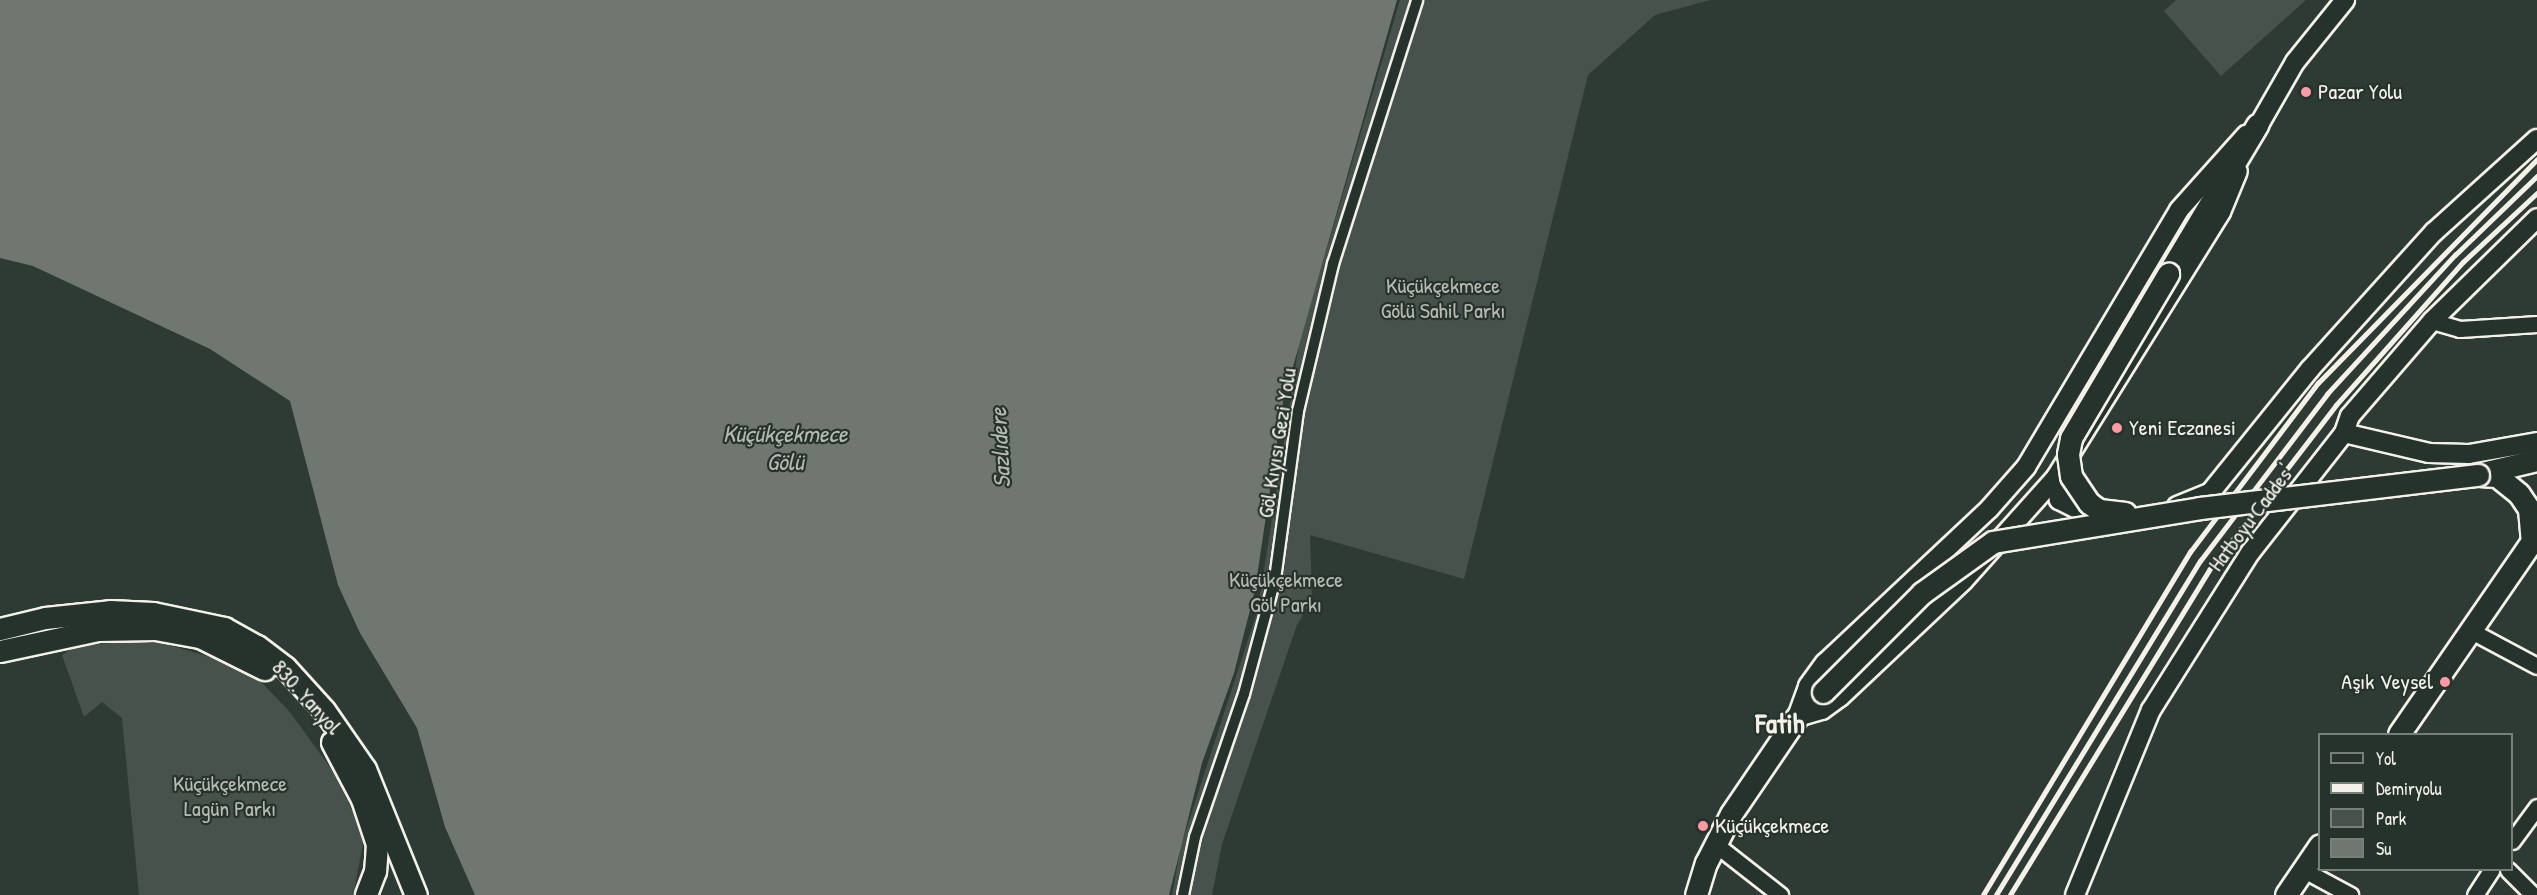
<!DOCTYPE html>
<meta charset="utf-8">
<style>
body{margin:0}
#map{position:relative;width:2537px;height:895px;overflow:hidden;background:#2e3b34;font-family:"Patrick Hand",sans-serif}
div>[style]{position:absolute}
.green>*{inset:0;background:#48524c}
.water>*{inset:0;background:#6f7770}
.roads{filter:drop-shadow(2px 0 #f4f1e8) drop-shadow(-2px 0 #f4f1e8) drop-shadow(0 2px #f4f1e8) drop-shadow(0 -2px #f4f1e8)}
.pedestrian>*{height:10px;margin:-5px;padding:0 5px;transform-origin:5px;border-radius:5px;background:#26332d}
.minor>*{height:15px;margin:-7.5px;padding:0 7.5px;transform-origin:7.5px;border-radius:7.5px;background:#26332d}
.tertiary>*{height:18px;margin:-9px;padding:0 9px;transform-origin:9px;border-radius:9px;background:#26332d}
.secondary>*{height:21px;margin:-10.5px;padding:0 10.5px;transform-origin:10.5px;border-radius:10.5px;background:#26332d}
.rail>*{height:4.5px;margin:-2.25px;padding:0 2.25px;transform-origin:2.25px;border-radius:2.25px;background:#f4f1e8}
.bridges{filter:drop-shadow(2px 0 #f4f1e8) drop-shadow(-2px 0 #f4f1e8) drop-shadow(0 2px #f4f1e8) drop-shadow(0 -2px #f4f1e8)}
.secondary-bridge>*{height:21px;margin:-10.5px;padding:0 10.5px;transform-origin:10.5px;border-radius:10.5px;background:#26332d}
.dots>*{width:16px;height:16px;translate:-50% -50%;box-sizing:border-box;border:3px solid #26332d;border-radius:50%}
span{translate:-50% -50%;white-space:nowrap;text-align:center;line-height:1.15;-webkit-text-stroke:4.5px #26332d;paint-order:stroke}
.poi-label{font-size:22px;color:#f4f1e8}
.left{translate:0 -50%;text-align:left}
.right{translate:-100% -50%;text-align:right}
.park-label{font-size:22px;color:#b8b9b1}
.street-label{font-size:22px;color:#f4f1e8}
.water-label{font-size:24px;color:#b8bab2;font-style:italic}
.district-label{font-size:28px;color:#f4f1e8;font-weight:700}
.legend{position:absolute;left:2318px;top:733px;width:195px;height:138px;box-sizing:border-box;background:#26332d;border:2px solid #787f78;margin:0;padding:8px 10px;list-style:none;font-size:18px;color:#f4f1e8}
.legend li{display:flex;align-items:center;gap:12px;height:30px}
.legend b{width:30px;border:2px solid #787f78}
</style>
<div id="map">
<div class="green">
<div style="clip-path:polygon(1400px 0,1710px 0,1655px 15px,1588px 75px,1464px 579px,1310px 535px,1312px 599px,1297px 625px,1222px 844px,1212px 895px,1172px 895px,1181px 845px,1258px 609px,1299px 343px)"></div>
<div style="clip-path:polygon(2176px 0,2306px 0,2221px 76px,2164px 11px)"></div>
<div style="clip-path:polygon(118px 642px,162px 643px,223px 661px,263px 684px,289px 711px,332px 770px,356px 818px,363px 844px,353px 895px,139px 895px,122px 718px,102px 702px,84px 717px,62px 655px,75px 647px)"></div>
</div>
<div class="water">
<div style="clip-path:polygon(0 0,1397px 0,1283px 402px,1255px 590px,1234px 673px,1202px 763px,1169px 895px,475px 895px,445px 827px,417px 728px,360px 633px,338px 585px,290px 401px,210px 349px,33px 266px,0 258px)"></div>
</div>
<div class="roads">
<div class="pedestrian">
<div style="left:1183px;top:895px;width:59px;rotate:-78.3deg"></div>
<div style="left:1195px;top:837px;width:151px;rotate:-71.1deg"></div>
<div style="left:1244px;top:694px;width:119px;rotate:-74.9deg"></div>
<div style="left:1275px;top:579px;width:170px;rotate:-82.2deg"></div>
<div style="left:1298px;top:411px;width:151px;rotate:-76.6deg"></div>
<div style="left:1333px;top:264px;width:277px;rotate:-72.3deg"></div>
</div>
<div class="minor">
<div style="left:2432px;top:321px;width:29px;rotate:16deg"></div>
<div style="left:2460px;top:329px;width:77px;rotate:-3.7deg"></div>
<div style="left:2473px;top:632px;width:72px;rotate:28deg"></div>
<div style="left:2512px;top:841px;width:42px;rotate:-53.7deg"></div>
<div style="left:1715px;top:844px;width:83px;rotate:38.1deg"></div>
<div style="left:2302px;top:869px;width:55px;rotate:28.4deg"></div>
<div style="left:2508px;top:870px;width:35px;rotate:45deg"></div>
<div style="left:2475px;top:895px;width:30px;rotate:-57deg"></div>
</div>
<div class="tertiary">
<div style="left:2252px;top:137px;width:86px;rotate:-60.2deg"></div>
<div style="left:2295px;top:62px;width:80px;rotate:-51.1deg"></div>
<div style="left:2344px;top:433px;width:87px;rotate:13.2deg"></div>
<div style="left:2429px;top:453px;width:40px;rotate:1.4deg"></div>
<div style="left:2469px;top:454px;width:69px;rotate:-10deg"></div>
<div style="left:2056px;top:477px;width:23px;rotate:83deg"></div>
<div style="left:2059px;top:500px;width:42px;rotate:26.6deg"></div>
<div style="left:2177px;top:506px;width:35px;rotate:-22deg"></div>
<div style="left:2210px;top:493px;width:159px;rotate:-51.1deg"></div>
<div style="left:2310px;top:369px;width:185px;rotate:-47.9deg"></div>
<div style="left:2434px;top:232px;width:139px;rotate:-42.1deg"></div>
<div style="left:1797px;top:717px;width:26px;rotate:-16deg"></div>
<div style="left:1822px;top:710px;width:22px;rotate:-36deg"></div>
<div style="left:1840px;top:697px;width:170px;rotate:-43.3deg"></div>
<div style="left:1964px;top:580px;width:138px;rotate:-48.2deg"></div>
<div style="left:2056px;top:477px;width:312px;rotate:-58.1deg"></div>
<div style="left:2221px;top:212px;width:44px;rotate:-67.5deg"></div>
<div style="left:1797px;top:717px;width:33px;rotate:-70deg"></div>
<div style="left:1808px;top:686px;width:29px;rotate:-54deg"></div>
<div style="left:1825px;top:663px;width:225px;rotate:-43.2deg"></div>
<div style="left:1989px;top:509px;width:56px;rotate:-48.6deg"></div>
<div style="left:2026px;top:467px;width:299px;rotate:-59.2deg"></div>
<div style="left:2179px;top:210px;width:101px;rotate:-48.2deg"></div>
<div style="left:2075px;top:895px;width:200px;rotate:-67.7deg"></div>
<div style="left:2151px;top:710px;width:186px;rotate:-57.8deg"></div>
<div style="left:2250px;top:553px;width:152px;rotate:-51.9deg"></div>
<div style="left:2344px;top:433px;width:18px;rotate:-71deg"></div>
<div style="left:2350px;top:416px;width:125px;rotate:-49.2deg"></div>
<div style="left:2432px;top:321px;width:147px;rotate:-44.4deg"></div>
</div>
<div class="secondary">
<div style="left:2168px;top:274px;width:174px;rotate:-59.1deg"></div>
<div style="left:2482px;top:473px;width:57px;rotate:-13.3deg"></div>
<div style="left:2478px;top:475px;width:19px;rotate:3deg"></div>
<div style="left:2497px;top:476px;width:28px;rotate:39deg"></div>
<div style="left:2519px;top:494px;width:18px;rotate:56deg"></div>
<div style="left:2529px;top:509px;width:34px;rotate:85deg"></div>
<div style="left:0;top:629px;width:46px;rotate:-13.7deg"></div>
<div style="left:45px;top:618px;width:65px;rotate:-6.1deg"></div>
<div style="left:110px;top:611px;width:43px;rotate:2.7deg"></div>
<div style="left:153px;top:613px;width:73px;rotate:11.9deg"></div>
<div style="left:224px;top:628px;width:38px;rotate:29deg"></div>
<div style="left:257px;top:646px;width:35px;rotate:37deg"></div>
<div style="left:285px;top:667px;width:58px;rotate:47.8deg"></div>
<div style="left:324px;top:710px;width:72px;rotate:55.2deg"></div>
<div style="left:365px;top:769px;width:136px;rotate:68deg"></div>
<div style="left:0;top:651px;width:100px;rotate:-12.1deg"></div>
<div style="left:98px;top:630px;width:57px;rotate:-1deg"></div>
<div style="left:155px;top:629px;width:46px;rotate:10.1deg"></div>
<div style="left:200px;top:637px;width:72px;rotate:26.6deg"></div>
<div style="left:2399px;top:734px;width:243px;rotate:-55.4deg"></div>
<div style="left:332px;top:742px;width:64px;rotate:62.2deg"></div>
<div style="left:362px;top:799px;width:47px;rotate:71.6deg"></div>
<div style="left:377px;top:844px;width:27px;rotate:94deg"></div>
<div style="left:375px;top:871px;width:26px;rotate:111deg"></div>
<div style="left:1696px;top:895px;width:34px;rotate:-73deg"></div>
<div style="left:1706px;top:863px;width:55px;rotate:-63deg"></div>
<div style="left:1731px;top:814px;width:117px;rotate:-55.8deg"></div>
<div style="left:1797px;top:717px;width:36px;rotate:-44deg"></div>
<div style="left:2286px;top:895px;width:60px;rotate:-55.8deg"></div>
</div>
</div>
<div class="rail">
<div style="left:1983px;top:895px;width:401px;rotate:-58.9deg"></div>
<div style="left:2190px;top:552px;width:212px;rotate:-52.9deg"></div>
<div style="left:2318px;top:383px;width:313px;rotate:-45.6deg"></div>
<div style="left:1996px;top:895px;width:391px;rotate:-58.6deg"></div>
<div style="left:2200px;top:561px;width:210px;rotate:-52.7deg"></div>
<div style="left:2327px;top:394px;width:189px;rotate:-47.4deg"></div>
<div style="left:2455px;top:255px;width:114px;rotate:-43.9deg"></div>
<div style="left:2010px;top:895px;width:381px;rotate:-58.5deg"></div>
<div style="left:2209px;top:570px;width:208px;rotate:-52.4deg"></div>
<div style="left:2336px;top:405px;width:191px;rotate:-48.4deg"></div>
<div style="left:2463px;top:262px;width:101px;rotate:-43deg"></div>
</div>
<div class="bridges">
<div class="secondary-bridge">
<div style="left:2125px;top:513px;width:26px;rotate:-173deg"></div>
<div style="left:2099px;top:510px;width:12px;rotate:-145deg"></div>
<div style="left:2089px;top:503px;width:32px;rotate:-124deg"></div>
<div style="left:2071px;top:476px;width:22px;rotate:-98deg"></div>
<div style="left:2068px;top:454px;width:16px;rotate:-79deg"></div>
<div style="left:2071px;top:438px;width:191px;rotate:-59.4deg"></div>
<div style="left:1823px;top:692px;width:140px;rotate:-45deg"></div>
<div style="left:1922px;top:593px;width:87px;rotate:-35.7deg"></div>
<div style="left:1993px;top:542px;width:210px;rotate:-9.3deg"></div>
<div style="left:2200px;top:508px;width:280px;rotate:-6.8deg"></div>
</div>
</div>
<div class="dots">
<div style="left:2306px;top:92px;background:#ff9aa2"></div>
<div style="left:2117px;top:428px;background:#ff9aa2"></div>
<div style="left:2445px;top:682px;background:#ff9aa2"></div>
<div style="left:1703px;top:826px;background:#ff9aa2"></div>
</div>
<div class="poi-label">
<span class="left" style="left:2318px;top:92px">Pazar Yolu</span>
<span class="left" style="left:2129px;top:428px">Yeni Eczanesi</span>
<span class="right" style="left:2433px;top:682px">Aşık Veysel</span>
<span class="left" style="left:1715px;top:826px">Küçükçekmece</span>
</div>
<div class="park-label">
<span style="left:1443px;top:298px">Küçükçekmece<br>Gölü Sahil Parkı</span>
<span style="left:1286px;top:592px">Küçükçekmece<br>Göl Parkı</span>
<span style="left:230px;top:796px">Küçükçekmece<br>Lagün Parkı</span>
</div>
<div class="street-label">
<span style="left:1277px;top:443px;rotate:-81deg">Göl Kıyısı Gezi Yolu</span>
<span style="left:2251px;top:518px;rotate:-53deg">Hatboyu Caddes'</span>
<span style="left:307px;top:697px;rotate:48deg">830. Yanyol</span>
</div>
<div class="water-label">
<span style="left:785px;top:448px">Küçükçekmece<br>Gölü</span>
<span style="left:1000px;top:448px;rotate:-93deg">Sazlıdere</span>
</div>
<div class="district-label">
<span style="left:1780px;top:723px">Fatih</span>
</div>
<ul class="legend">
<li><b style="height:8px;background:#26332d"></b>Yol</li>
<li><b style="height:8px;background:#f4f1e8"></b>Demiryolu</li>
<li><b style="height:16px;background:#48524c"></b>Park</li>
<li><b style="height:16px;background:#6f7770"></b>Su</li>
</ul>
</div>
